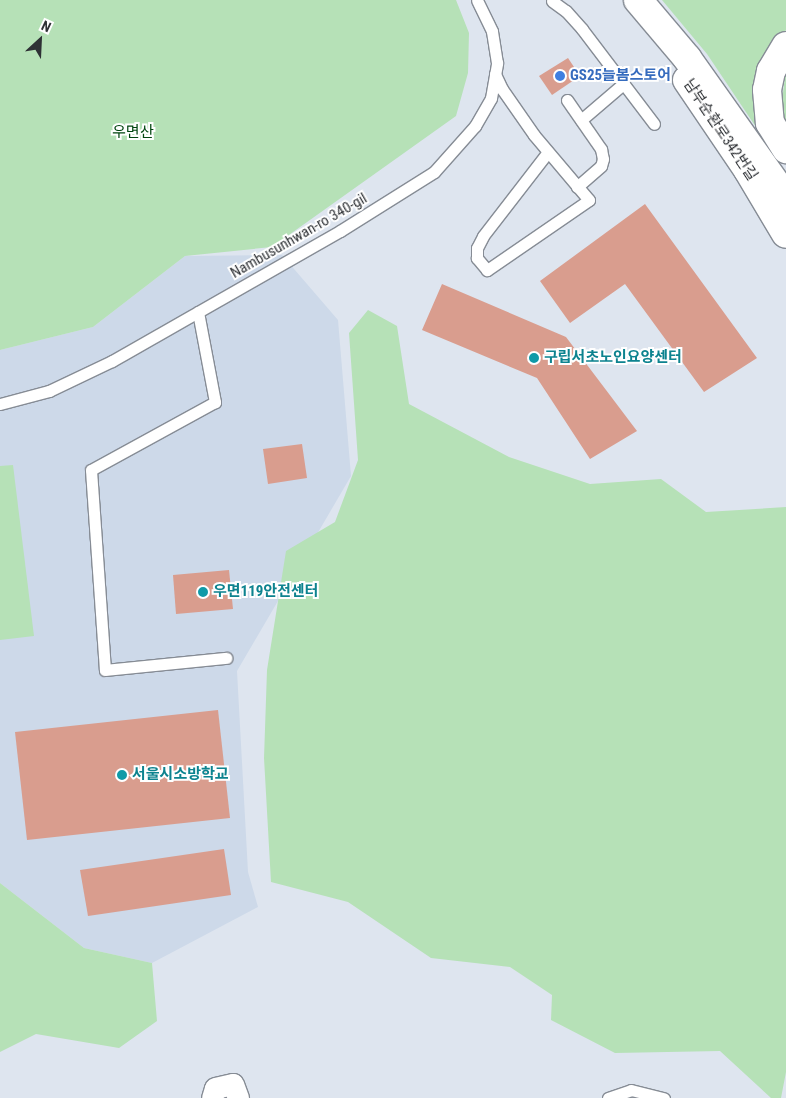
<!DOCTYPE html>
<meta charset="utf-8">
<style>
body{margin:0}
#map{position:relative;width:786px;height:1098px;overflow:hidden;background:#dee5ef;font-family:"Roboto Condensed","Noto Sans KR",sans-serif}
div>[style]{position:absolute}
.built>*{inset:0;background:#cdd9e9}
.green>*{inset:0;background:#b6e1b7}
.building>*{inset:0;background:#d99d8e}
.roads{filter:drop-shadow(1px 0 #868c95) drop-shadow(-1px 0 #868c95) drop-shadow(0 1px #868c95) drop-shadow(0 -1px #868c95)}
.lane>*{height:11px;margin:-5.5px;padding:0 5.5px;transform-origin:5.5px;border-radius:5.5px;background:#fff}
.street>*{height:21px;margin:-10.5px;padding:0 10.5px;transform-origin:10.5px;border-radius:10.5px;background:#fff}
.secondary>*{height:28px;margin:-14px;padding:0 14px;transform-origin:14px;border-radius:14px;background:#fff}
.highway>*{height:28px;margin:-14px;padding:0 14px;transform-origin:14px;border-radius:14px;background:#fff}
.dots>*{width:14px;height:14px;translate:-50% -50%;box-sizing:border-box;border:2px solid #fff;border-radius:50%}
span{translate:-50% -50%;white-space:nowrap;text-align:center;line-height:1.15;-webkit-text-stroke:4px #fff;paint-order:stroke}
.shop-label{font-size:15px;color:#366cbe;font-weight:700}
.left{translate:0 -50%;text-align:left}
.street-label{font-size:15px;color:#2e3135}
.park-label{font-size:15px;color:#01450f}
.culture-label{font-size:15px;color:#0d838f;font-weight:700}
.north{position:absolute;left:15px;top:15px;width:50px;height:50px;-webkit-text-stroke:4px #fff;paint-order:stroke;rotate:25deg;font-size:14px;font-weight:700;line-height:20px;text-align:center;color:#2e3135}
.north::after{content:'';display:block;margin:auto;width:18px;height:22px;background:#2e3135;clip-path:polygon(50% 0,100% 100%,50% 72%,0 100%)}
</style>
<div id="map">
<div class="built">
<div style="clip-path:polygon(282px 255px,338px 320px,351px 476px,237px 671px,248px 872px,258px 907px,152px 963px,84px 948px,0 883px,0 350px,93px 327px,185px 256px)"></div>
</div>
<div class="green">
<div style="clip-path:polygon(0 0,456px 0,469px 33px,468px 73px,456px 116px,272px 247px,185px 256px,93px 327px,0 350px)"></div>
<div style="clip-path:polygon(662px 0,786px 0,786px 30px,769px 57px,764px 139px,707px 54px)"></div>
<div style="clip-path:polygon(786px 69px,786px 123px,781px 108px)"></div>
<div style="clip-path:polygon(368px 310px,397px 326px,409px 404px,509px 457px,590px 484px,661px 479px,706px 512px,786px 507px,786px 1072px,781px 1098px,771px 1098px,720px 1051px,615px 1053px,551px 1020px,552px 995px,510px 967px,431px 958px,348px 902px,271px 882px,264px 758px,267px 670px,286px 551px,335px 522px,358px 460px,349px 333px)"></div>
<div style="clip-path:polygon(13px 465px,34px 636px,0 640px,0 466px)"></div>
<div style="clip-path:polygon(0 883px,84px 948px,152px 963px,157px 1021px,119px 1048px,36px 1034px,0 1052px)"></div>
</div>
<div class="building">
<div style="clip-path:polygon(568px 58px,580px 76px,552px 95px,539px 76px)"></div>
<div style="clip-path:polygon(645px 204px,757px 358px,704px 392px,625px 284px,570px 323px,540px 281px)"></div>
<div style="clip-path:polygon(442px 284px,566px 337px,637px 431px,590px 459px,537px 378px,422px 330px)"></div>
<div style="clip-path:polygon(302px 444px,307px 478px,268px 484px,263px 449px)"></div>
<div style="clip-path:polygon(229px 570px,233px 609px,176px 614px,173px 575px)"></div>
<div style="clip-path:polygon(218px 710px,230px 818px,27px 840px,15px 732px)"></div>
<div style="clip-path:polygon(224px 849px,231px 895px,88px 916px,80px 870px)"></div>
</div>
<div class="roads">
<div class="lane">
<div style="left:552px;top:1px;width:17px;rotate:36deg"></div>
<div style="left:566px;top:11px;width:24px;rotate:48deg"></div>
<div style="left:582px;top:29px;width:119px;rotate:52.8deg"></div>
<div style="left:495px;top:74px;width:17px;rotate:65deg"></div>
<div style="left:502px;top:89px;width:56px;rotate:55.2deg"></div>
<div style="left:534px;top:135px;width:85px;rotate:49.8deg"></div>
<div style="left:589px;top:200px;width:124px;rotate:145.5deg"></div>
<div style="left:487px;top:270px;width:16px;rotate:-130deg"></div>
<div style="left:477px;top:258px;width:10px;rotate:-90deg"></div>
<div style="left:477px;top:248px;width:13px;rotate:-63deg"></div>
<div style="left:483px;top:236px;width:106px;rotate:-52.3deg"></div>
<div style="left:567px;top:100px;width:60px;rotate:55.2deg"></div>
<div style="left:601px;top:149px;width:10px;rotate:79deg"></div>
<div style="left:603px;top:159px;width:7px;rotate:106deg"></div>
<div style="left:601px;top:166px;width:32px;rotate:139deg"></div>
<div style="left:581px;top:120px;width:55px;rotate:-40.6deg"></div>
<div style="left:198px;top:312px;width:92px;rotate:79.3deg"></div>
<div style="left:215px;top:402px;width:141px;rotate:151.3deg"></div>
<div style="left:91px;top:470px;width:200px;rotate:86deg"></div>
<div style="left:105px;top:670px;width:122px;rotate:-5.7deg"></div>
<div style="left:0;top:404px;width:51px;rotate:-14.9deg"></div>
<div style="left:49px;top:391px;width:70px;rotate:-25.5deg"></div>
<div style="left:112px;top:361px;width:262px;rotate:-29.7deg"></div>
<div style="left:340px;top:231px;width:111px;rotate:-32.1deg"></div>
<div style="left:434px;top:172px;width:62px;rotate:-48.3deg"></div>
<div style="left:475px;top:126px;width:32px;rotate:-60deg"></div>
<div style="left:491px;top:98px;width:36px;rotate:-80deg"></div>
<div style="left:497px;top:63px;width:32px;rotate:-99deg"></div>
<div style="left:492px;top:31px;width:34px;rotate:-116deg"></div>
<div style="left:608px;top:1098px;width:24px;rotate:-19deg"></div>
<div style="left:631px;top:1090px;width:34px;rotate:14deg"></div>
</div>
<div class="street">
<div style="left:212px;top:1098px;width:10px;rotate:-73deg"></div>
<div style="left:215px;top:1088px;width:18px;rotate:-13deg"></div>
<div style="left:233px;top:1084px;width:15px;rotate:70deg"></div>
</div>
<div class="secondary">
<div style="left:687px;top:80px;width:109px;rotate:55.9deg"></div>
<div style="left:748px;top:170px;width:74px;rotate:59.3deg"></div>
</div>
<div class="highway">
<div style="left:638px;top:0;width:76px;rotate:49.8deg"></div>
<div style="left:687px;top:58px;width:171px;rotate:54.7deg"></div>
<div style="left:786px;top:46px;width:29px;rotate:121deg"></div>
<div style="left:771px;top:71px;width:19px;rotate:102deg"></div>
<div style="left:767px;top:90px;width:33px;rotate:85deg"></div>
<div style="left:770px;top:123px;width:31px;rotate:58deg"></div>
</div>
</div>
<div class="dots">
<div style="left:560px;top:76px;background:#3f7fe0"></div>
<div style="left:534px;top:358px;background:#0f9aa8"></div>
<div style="left:203px;top:592px;background:#0f9aa8"></div>
<div style="left:122px;top:775px;background:#0f9aa8"></div>
</div>
<div class="shop-label">
<span class="left" style="left:570px;top:76px">GS25늘봄스토어</span>
</div>
<div class="street-label">
<span style="left:720px;top:130px;rotate:56deg">남부순환로342번길</span>
<span style="left:299px;top:236px;rotate:-30deg">Nambusunhwan-ro 340-gil</span>
</div>
<div class="park-label">
<span style="left:133px;top:133px">우면산</span>
</div>
<div class="culture-label">
<span class="left" style="left:544px;top:358px">구립서초노인요양센터</span>
<span class="left" style="left:213px;top:592px">우면119안전센터</span>
<span class="left" style="left:132px;top:775px">서울시소방학교</span>
</div>
<div class="north">N</div>
</div>
